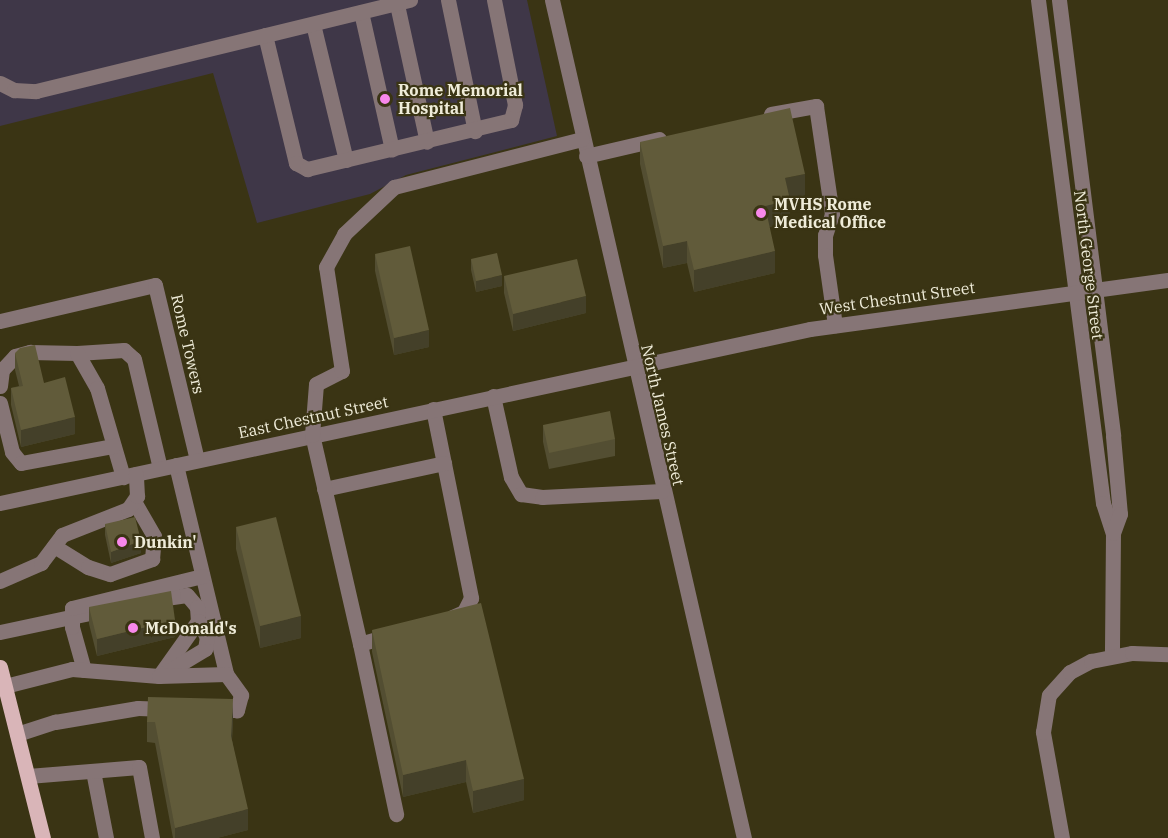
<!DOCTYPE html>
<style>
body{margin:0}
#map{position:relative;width:1168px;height:838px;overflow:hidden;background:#3a3414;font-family:"IBM Plex Serif",serif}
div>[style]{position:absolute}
.medical>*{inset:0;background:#3f3748}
.minor>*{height:15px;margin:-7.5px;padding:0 7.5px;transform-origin:7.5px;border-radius:7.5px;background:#867576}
.major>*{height:15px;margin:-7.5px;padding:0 7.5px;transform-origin:7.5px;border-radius:7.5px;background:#d9b5b8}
.wall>*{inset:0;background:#534e32}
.shaded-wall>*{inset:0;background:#444029}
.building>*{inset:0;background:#615b3a}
.dots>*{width:16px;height:16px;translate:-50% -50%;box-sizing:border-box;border:3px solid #3a3414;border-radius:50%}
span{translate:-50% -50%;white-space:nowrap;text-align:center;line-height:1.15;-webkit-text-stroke:4.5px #3a3414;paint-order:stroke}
.poi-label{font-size:16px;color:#efecd9;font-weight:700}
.left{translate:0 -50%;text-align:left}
.street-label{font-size:16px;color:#efecd9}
</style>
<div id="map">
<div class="medical">
<div style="clip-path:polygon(0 0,527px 0,557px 136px,406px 175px,370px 194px,257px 223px,213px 73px,0 126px)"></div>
</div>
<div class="minor">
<div style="left:396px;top:0;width:145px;rotate:77.7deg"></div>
<div style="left:448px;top:0;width:134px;rotate:78.4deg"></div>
<div style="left:552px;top:0;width:860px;rotate:77.1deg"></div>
<div style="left:1038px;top:0;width:507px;rotate:82.64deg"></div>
<div style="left:1103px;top:503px;width:32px;rotate:72deg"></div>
<div style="left:1113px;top:533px;width:123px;rotate:90.5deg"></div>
<div style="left:1059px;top:0;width:439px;rotate:82.9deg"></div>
<div style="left:1113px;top:436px;width:78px;rotate:84.9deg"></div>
<div style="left:1120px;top:514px;width:20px;rotate:110deg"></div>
<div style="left:361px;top:12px;width:141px;rotate:77.3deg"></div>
<div style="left:313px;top:24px;width:140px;rotate:76.4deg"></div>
<div style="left:265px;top:35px;width:132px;rotate:76.4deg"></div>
<div style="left:296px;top:163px;width:13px;rotate:29deg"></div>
<div style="left:307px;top:169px;width:210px;rotate:-13.5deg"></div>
<div style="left:511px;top:120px;width:16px;rotate:-75deg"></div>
<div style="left:515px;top:105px;width:107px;rotate:-101.3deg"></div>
<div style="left:0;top:83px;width:16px;rotate:27deg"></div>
<div style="left:14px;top:90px;width:22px;rotate:3deg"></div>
<div style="left:36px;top:91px;width:385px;rotate:-13.7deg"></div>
<div style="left:771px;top:114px;width:46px;rotate:-10.1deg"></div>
<div style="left:816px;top:106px;width:109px;rotate:81.6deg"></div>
<div style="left:832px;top:214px;width:22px;rotate:108deg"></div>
<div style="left:825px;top:235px;width:20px;rotate:90deg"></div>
<div style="left:825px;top:255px;width:71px;rotate:81.9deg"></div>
<div style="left:586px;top:156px;width:75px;rotate:-13.1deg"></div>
<div style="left:0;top:321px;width:159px;rotate:-13.1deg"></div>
<div style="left:155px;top:285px;width:180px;rotate:76.5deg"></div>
<div style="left:77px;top:353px;width:47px;rotate:-3.7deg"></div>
<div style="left:124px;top:350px;width:13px;rotate:42deg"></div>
<div style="left:134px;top:359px;width:112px;rotate:76.6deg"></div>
<div style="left:0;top:386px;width:16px;rotate:-83deg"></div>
<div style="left:2px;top:370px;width:19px;rotate:-47deg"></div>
<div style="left:15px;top:356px;width:16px;rotate:-15deg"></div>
<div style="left:30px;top:352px;width:47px;rotate:1.2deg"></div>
<div style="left:77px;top:353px;width:40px;rotate:60.3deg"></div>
<div style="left:97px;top:388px;width:93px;rotate:73.7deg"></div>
<div style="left:493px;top:396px;width:83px;rotate:77.5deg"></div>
<div style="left:511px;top:477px;width:20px;rotate:60deg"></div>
<div style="left:521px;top:494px;width:21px;rotate:8deg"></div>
<div style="left:542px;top:497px;width:120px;rotate:-2.9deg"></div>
<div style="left:0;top:403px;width:50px;rotate:76.2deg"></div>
<div style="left:12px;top:452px;width:14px;rotate:51deg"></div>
<div style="left:21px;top:463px;width:94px;rotate:-10.5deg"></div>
<div style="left:433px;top:409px;width:193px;rotate:78.6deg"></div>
<div style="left:471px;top:598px;width:16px;rotate:117deg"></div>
<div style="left:464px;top:612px;width:13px;rotate:157deg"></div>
<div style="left:176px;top:465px;width:215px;rotate:76.5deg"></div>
<div style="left:226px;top:674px;width:26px;rotate:54deg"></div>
<div style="left:241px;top:695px;width:16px;rotate:105deg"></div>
<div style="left:237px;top:710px;width:22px;rotate:180deg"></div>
<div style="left:324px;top:489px;width:123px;rotate:-12.2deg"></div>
<div style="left:0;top:503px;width:828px;rotate:-12.12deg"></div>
<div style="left:810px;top:329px;width:361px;rotate:-7.8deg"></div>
<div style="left:54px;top:546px;width:40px;rotate:32deg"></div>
<div style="left:88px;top:567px;width:23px;rotate:18deg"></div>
<div style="left:110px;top:574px;width:45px;rotate:-19.7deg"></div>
<div style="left:152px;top:559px;width:23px;rotate:-85deg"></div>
<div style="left:154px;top:536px;width:38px;rotate:-120deg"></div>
<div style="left:0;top:581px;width:45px;rotate:-23.7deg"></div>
<div style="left:41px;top:563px;width:35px;rotate:-53deg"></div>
<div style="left:62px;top:535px;width:71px;rotate:-21.5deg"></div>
<div style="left:128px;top:509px;width:16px;rotate:-55deg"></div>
<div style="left:137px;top:496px;width:22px;rotate:-93deg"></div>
<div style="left:152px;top:600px;width:35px;rotate:-8deg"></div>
<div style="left:187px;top:595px;width:16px;rotate:50deg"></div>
<div style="left:197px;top:607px;width:14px;rotate:86deg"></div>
<div style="left:198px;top:621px;width:67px;rotate:125.3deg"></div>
<div style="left:0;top:632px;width:110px;rotate:-12deg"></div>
<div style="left:391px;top:635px;width:32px;rotate:164deg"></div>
<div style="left:360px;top:644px;width:214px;rotate:-102.9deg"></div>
<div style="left:312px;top:435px;width:51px;rotate:-85.5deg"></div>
<div style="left:316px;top:384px;width:29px;rotate:-27deg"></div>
<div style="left:342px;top:371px;width:105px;rotate:-98.7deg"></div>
<div style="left:326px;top:267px;width:38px;rotate:-61deg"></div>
<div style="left:344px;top:234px;width:69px;rotate:-43.2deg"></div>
<div style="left:394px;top:187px;width:194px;rotate:-14.3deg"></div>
<div style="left:360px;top:644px;width:174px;rotate:78deg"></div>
<div style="left:84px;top:670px;width:45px;rotate:-105.6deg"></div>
<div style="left:72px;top:627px;width:19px;rotate:-90deg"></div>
<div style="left:72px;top:608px;width:134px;rotate:-13.8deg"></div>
<div style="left:165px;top:673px;width:47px;rotate:-31deg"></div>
<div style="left:205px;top:649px;width:12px;rotate:-81deg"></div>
<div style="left:207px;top:637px;width:18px;rotate:-119deg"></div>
<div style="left:5px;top:686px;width:69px;rotate:-14.2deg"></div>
<div style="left:72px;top:669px;width:87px;rotate:4.6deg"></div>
<div style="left:159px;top:676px;width:67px;rotate:-1.7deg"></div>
<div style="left:17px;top:734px;width:40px;rotate:-18deg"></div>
<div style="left:55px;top:722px;width:84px;rotate:-9.6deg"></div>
<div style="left:138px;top:708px;width:29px;rotate:2deg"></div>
<div style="left:93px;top:771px;width:68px;rotate:79deg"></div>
<div style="left:28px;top:776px;width:111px;rotate:-4.6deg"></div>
<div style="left:139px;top:767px;width:72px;rotate:79.6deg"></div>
<div style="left:1062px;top:838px;width:108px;rotate:-100.2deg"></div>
<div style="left:1043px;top:732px;width:37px;rotate:-81deg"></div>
<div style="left:1049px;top:695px;width:31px;rotate:-48deg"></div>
<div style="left:1070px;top:672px;width:24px;rotate:-28deg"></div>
<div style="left:1091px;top:661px;width:42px;rotate:-11deg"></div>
<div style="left:1132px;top:653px;width:36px;rotate:2deg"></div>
</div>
<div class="major">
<div style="left:0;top:667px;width:176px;rotate:75.9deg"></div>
</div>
<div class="wall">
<div style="clip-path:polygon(640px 142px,805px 195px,790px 199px,790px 222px,769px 227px,775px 273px,694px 292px,687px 263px,663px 268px,640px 164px)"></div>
<div style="clip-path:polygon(375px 254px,429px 347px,394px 355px,375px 271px)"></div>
<div style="clip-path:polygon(471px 259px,502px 286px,476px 292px,471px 270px)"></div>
<div style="clip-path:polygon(504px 276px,586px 313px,513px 331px,504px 293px)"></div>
<div style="clip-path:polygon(15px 353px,44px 383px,75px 434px,21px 447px,11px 405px,11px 388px,19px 386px,15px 370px)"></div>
<div style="clip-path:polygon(543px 425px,615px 439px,615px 456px,549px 469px,543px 442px)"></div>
<div style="clip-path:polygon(105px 524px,141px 553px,111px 563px,105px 535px)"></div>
<div style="clip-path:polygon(236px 527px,301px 638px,260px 648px,236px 549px)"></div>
<div style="clip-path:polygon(89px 607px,175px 637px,97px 656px,89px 624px)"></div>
<div style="clip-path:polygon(372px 630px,524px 800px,473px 813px,466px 782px,403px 797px,372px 652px)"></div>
<div style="clip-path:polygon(233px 720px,232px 740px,248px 830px,217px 838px,173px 838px,155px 743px,147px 742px,147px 722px)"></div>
</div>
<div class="shaded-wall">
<div style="clip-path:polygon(805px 174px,805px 195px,785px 200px,785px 178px)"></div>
<div style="clip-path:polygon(790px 200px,790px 222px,765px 228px,765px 206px)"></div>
<div style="clip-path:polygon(687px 241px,687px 263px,663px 268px,663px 246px)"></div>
<div style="clip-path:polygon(775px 251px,775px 273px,694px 292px,694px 270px)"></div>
<div style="clip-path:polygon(502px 275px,502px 286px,476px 292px,476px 281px)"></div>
<div style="clip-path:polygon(586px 296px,586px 313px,513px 331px,513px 314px)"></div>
<div style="clip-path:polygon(429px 330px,429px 347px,394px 355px,394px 338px)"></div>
<div style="clip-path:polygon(75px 417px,75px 434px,21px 447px,21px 430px)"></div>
<div style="clip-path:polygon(141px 541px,141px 553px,111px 563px,111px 552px)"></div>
<div style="clip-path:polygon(301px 616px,301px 638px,260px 648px,260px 626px)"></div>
<div style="clip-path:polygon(175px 620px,175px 637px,97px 656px,97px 639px)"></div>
<div style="clip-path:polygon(233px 699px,233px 720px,231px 756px,231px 736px)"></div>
<div style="clip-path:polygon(466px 760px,466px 782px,403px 797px,403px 775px)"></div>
<div style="clip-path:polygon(524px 779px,524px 800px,473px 813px,473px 791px)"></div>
<div style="clip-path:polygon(248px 809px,248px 830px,217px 838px,175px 838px,175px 828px)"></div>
</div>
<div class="building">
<div style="clip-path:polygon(790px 108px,805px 174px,785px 178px,790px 200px,765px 206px,775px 251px,694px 270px,687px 241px,663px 246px,640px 142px)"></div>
<div style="clip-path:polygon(410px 246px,429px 330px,394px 338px,375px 254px)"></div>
<div style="clip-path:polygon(497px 253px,502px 275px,476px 281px,471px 259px)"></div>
<div style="clip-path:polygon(577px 259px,586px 296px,513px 314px,504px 276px)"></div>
<div style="clip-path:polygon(35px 345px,44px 383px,65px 377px,75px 417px,21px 430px,11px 388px,23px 386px,15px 353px,20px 348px)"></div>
<div style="clip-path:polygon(610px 411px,615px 439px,549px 453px,543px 425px)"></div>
<div style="clip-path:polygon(135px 517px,141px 541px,111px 552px,105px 524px)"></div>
<div style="clip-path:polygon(276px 517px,301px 616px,260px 626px,236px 527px)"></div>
<div style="clip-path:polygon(171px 591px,175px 620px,97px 639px,89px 607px)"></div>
<div style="clip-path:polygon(481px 603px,524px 779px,473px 791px,466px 760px,403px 775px,372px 630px)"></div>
<div style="clip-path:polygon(148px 697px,233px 699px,231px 736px,248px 809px,175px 828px,155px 722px,147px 722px)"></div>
</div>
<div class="dots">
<div style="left:385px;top:99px;background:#f888ea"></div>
<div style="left:761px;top:213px;background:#f888ea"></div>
<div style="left:122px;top:542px;background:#f888ea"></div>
<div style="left:133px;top:628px;background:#f888ea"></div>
</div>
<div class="poi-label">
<span class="left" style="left:398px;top:99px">Rome Memorial<br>Hospital</span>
<span class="left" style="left:774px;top:213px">MVHS Rome<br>Medical Office</span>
<span class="left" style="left:134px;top:542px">Dunkin'</span>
<span class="left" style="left:145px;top:628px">McDonald's</span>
</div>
<div class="street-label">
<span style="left:1089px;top:265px;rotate:83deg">North George Street</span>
<span style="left:897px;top:298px;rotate:-8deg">West Chestnut Street</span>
<span style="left:188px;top:344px;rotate:77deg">Rome Towers</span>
<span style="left:663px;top:415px;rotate:77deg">North James Street</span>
<span style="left:313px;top:417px;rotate:-12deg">East Chestnut Street</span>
</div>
</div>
